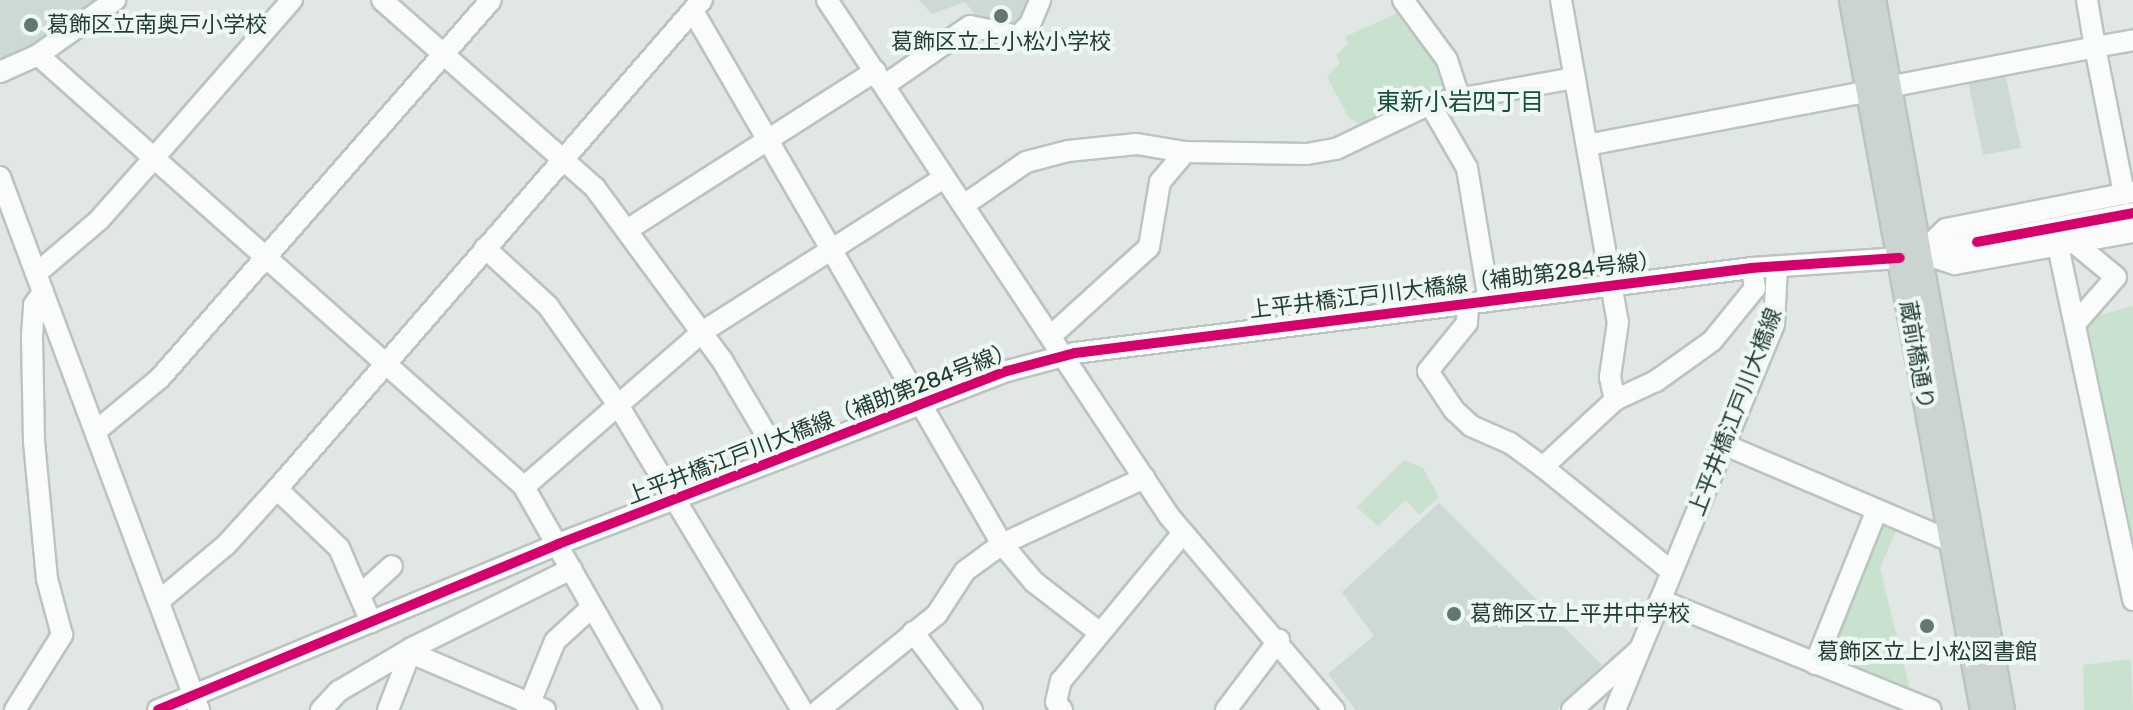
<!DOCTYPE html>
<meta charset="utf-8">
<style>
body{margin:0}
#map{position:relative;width:2133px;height:710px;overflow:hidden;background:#e0e7e4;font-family:Rubik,"Noto Sans JP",sans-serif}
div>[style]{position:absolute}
.built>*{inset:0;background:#cdd9d4}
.green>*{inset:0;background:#c8e2cf}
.roads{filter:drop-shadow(2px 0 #bac4c1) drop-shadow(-2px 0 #bac4c1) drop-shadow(0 2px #bac4c1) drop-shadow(0 -2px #bac4c1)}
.minor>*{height:20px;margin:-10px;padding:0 10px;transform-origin:10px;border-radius:10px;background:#fafbfb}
.major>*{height:24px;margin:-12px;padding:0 12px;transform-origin:12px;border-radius:12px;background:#ccd4d2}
.cycleway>*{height:10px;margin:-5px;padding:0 5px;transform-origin:5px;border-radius:5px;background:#d6006c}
.dots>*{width:22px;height:22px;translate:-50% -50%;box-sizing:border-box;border:4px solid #eef7f2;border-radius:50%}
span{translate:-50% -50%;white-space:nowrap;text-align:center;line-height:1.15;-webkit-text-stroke:8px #eef7f2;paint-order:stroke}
.poi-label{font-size:22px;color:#1e3b32}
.left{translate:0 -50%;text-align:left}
.street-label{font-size:22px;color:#1e3b32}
.neighbourhood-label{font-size:24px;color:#194e3f}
</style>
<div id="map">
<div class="built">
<div style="clip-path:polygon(0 0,98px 0,26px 51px,0 61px)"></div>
<div style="clip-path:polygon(919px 0,1034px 0,1015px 29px,977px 18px,965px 2px,932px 14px)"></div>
<div style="clip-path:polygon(2005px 73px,2021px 148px,1983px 155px,1968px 81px)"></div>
<div style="clip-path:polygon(1439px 503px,1602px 665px,1557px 710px,1356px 710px,1328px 674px,1374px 636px,1342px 592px)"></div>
</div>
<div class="green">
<div style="clip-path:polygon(1399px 12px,1434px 58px,1445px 85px,1361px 125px,1349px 118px,1327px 77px,1340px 63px,1336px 55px,1348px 44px,1345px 37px)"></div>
<div style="clip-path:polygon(2133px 306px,2133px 538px,2086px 319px)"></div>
<div style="clip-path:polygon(1404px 460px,1423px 468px,1439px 497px,1419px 515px,1406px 500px,1378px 526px,1357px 507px)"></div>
<div style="clip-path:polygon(1893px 522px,1896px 531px,1880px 568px,1912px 697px,1817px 662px,1877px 523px)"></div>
<div style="clip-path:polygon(2131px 659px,2133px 710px,2084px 710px,2083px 665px)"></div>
</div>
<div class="roads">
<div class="minor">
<div style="left:382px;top:0;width:284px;rotate:41.4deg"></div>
<div style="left:595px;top:188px;width:214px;rotate:53.6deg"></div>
<div style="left:722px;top:360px;width:114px;rotate:59.4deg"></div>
<div style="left:827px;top:0;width:619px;rotate:56.46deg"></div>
<div style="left:1169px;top:516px;width:255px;rotate:49.6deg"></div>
<div style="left:1403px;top:0;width:74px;rotate:53.7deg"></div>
<div style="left:1447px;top:60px;width:39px;rotate:72deg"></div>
<div style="left:1561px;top:0;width:327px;rotate:80deg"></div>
<div style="left:1618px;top:322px;width:56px;rotate:98.3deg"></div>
<div style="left:1610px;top:377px;width:24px;rotate:78deg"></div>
<div style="left:1615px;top:400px;width:45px;rotate:-24.9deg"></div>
<div style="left:1656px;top:381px;width:69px;rotate:-35.5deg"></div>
<div style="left:1712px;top:341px;width:68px;rotate:-50.9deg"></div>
<div style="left:1755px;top:288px;width:20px;rotate:-99deg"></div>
<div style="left:2087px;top:0;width:48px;rotate:80.3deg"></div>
<div style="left:2095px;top:47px;width:39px;rotate:-10deg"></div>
<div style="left:693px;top:11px;width:616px;rotate:59.9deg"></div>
<div style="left:1002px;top:544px;width:50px;rotate:49.9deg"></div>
<div style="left:1034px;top:582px;width:83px;rotate:37.7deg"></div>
<div style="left:38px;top:55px;width:155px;rotate:41.6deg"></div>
<div style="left:154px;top:158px;width:210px;rotate:-48.9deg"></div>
<div style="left:0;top:72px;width:42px;rotate:-24.1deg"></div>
<div style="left:38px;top:55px;width:95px;rotate:-35.5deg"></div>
<div style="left:885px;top:85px;width:103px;rotate:-34.8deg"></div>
<div style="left:970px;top:26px;width:49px;rotate:11.8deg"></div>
<div style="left:1018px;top:36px;width:17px;rotate:-45deg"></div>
<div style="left:1030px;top:24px;width:26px;rotate:-67deg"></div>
<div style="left:1888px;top:87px;width:211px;rotate:-10.9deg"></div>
<div style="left:2095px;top:47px;width:150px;rotate:78.8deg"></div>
<div style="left:1430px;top:104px;width:74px;rotate:60deg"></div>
<div style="left:1467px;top:168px;width:135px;rotate:80.6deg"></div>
<div style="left:1587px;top:145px;width:287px;rotate:-10.8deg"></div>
<div style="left:0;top:177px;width:569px;rotate:69.53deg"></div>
<div style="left:2133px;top:192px;width:191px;rotate:168.8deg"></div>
<div style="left:1946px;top:229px;width:35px;rotate:136deg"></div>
<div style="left:1921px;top:253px;width:36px;rotate:18deg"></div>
<div style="left:1955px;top:264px;width:181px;rotate:-10.2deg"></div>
<div style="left:964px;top:205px;width:75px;rotate:-34.7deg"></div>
<div style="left:1026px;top:162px;width:43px;rotate:-14.7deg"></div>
<div style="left:1068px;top:151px;width:69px;rotate:-5.8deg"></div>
<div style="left:1137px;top:144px;width:49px;rotate:9.5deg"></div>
<div style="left:1185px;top:152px;width:122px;rotate:0.9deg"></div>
<div style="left:1307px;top:154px;width:29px;rotate:-10deg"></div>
<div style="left:1336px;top:149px;width:104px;rotate:-25.6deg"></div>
<div style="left:1430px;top:104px;width:147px;rotate:-10.2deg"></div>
<div style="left:627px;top:230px;width:295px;rotate:-32.6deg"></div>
<div style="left:2058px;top:246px;width:362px;rotate:78deg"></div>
<div style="left:485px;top:248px;width:86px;rotate:42.6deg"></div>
<div style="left:548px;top:306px;width:121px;rotate:54.7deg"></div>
<div style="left:618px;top:405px;width:356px;rotate:58.9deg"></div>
<div style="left:37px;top:273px;width:82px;rotate:-40.5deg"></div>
<div style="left:99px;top:220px;width:83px;rotate:-48.4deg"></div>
<div style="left:154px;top:158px;width:495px;rotate:41.6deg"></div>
<div style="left:524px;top:487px;width:257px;rotate:60.3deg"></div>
<div style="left:1468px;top:303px;width:20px;rotate:93deg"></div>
<div style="left:1467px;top:323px;width:62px;rotate:129.1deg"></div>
<div style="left:1428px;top:371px;width:47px;rotate:56.3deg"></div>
<div style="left:1454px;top:410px;width:23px;rotate:43deg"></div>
<div style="left:1471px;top:426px;width:43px;rotate:23.6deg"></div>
<div style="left:1510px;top:443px;width:41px;rotate:36deg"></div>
<div style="left:1543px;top:467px;width:165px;rotate:39.1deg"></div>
<div style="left:2075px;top:324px;width:62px;rotate:-48.9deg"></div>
<div style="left:2116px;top:277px;width:52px;rotate:-140.5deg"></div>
<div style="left:1052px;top:335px;width:131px;rotate:-42.2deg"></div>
<div style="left:1149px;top:247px;width:66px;rotate:-80.4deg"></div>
<div style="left:1160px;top:182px;width:39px;rotate:-50deg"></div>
<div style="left:96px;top:431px;width:83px;rotate:-39.6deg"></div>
<div style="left:160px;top:378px;width:502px;rotate:-48.79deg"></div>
<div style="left:1723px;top:444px;width:250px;rotate:23.1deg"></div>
<div style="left:1543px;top:467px;width:98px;rotate:-42.9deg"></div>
<div style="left:524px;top:487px;width:236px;rotate:-41deg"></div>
<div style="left:702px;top:332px;width:287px;rotate:-32.5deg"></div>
<div style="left:277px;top:489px;width:86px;rotate:43.6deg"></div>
<div style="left:339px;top:548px;width:81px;rotate:66.6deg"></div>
<div style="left:360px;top:595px;width:43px;rotate:-42.2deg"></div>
<div style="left:1660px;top:600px;width:292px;rotate:22.1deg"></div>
<div style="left:159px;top:601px;width:87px;rotate:-39.9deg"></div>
<div style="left:226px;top:545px;width:76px;rotate:-47.7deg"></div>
<div style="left:277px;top:489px;width:648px;rotate:-49.01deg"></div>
<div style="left:913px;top:632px;width:98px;rotate:52.9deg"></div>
<div style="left:412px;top:648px;width:10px;rotate:53deg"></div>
<div style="left:418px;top:656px;width:138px;rotate:23deg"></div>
<div style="left:1815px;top:664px;width:166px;rotate:-68.1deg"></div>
<div style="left:15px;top:710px;width:89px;rotate:-57.9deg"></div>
<div style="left:62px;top:635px;width:58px;rotate:-105deg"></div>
<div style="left:47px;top:579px;width:139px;rotate:-95.4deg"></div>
<div style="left:34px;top:441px;width:105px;rotate:-91.1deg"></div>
<div style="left:32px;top:336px;width:31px;rotate:-86deg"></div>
<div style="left:34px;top:305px;width:16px;rotate:-55deg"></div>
<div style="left:158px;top:710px;width:433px;rotate:-22.5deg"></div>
<div style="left:558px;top:544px;width:481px;rotate:-21.1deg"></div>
<div style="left:1007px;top:371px;width:70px;rotate:-14.8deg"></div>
<div style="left:1075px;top:353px;width:682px;rotate:-7.16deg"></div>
<div style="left:1752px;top:268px;width:148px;rotate:-3.9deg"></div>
<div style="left:1900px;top:258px;width:237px;rotate:-10.9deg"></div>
<div style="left:321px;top:710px;width:26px;rotate:-47deg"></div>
<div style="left:339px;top:691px;width:85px;rotate:-30.5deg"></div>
<div style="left:412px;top:648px;width:178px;rotate:-26.4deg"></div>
<div style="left:388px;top:710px;width:66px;rotate:-68.8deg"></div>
<div style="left:527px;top:710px;width:74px;rotate:-67.9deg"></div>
<div style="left:555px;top:641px;width:49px;rotate:-42.5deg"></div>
<div style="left:819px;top:710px;width:152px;rotate:-39.1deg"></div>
<div style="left:937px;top:614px;width:51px;rotate:-56.9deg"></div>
<div style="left:965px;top:571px;width:46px;rotate:-36.1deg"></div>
<div style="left:1002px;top:544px;width:157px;rotate:-24.9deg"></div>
<div style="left:1062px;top:710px;width:10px;rotate:-127deg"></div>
<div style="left:1056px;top:702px;width:22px;rotate:-77deg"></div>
<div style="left:1061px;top:681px;width:192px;rotate:-50.5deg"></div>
<div style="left:1226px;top:710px;width:88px;rotate:-52.9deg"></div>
<div style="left:1572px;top:710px;width:89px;rotate:-41.8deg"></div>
<div style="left:1615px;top:710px;width:417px;rotate:-67.6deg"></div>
<div style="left:1774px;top:324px;width:57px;rotate:-87deg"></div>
</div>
<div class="major">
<div style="left:1852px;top:0;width:722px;rotate:79.55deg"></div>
<div style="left:1873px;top:0;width:722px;rotate:79.7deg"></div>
</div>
</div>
<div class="cycleway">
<div style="left:1977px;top:242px;width:159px;rotate:-10.5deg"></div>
<div style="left:158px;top:710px;width:433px;rotate:-22.5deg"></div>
<div style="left:558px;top:544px;width:481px;rotate:-21.1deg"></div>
<div style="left:1007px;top:371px;width:70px;rotate:-14.8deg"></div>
<div style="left:1075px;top:353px;width:682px;rotate:-7.16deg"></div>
<div style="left:1752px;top:268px;width:148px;rotate:-3.9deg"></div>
</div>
<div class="dots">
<div style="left:1001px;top:16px;background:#627770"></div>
<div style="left:31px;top:25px;background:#627770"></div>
<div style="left:1454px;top:614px;background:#627770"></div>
<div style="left:1927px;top:626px;background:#627770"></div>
</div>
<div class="poi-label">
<span class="left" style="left:47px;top:25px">葛飾区立南奥戸小学校</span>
<span style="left:1001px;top:42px">葛飾区立上小松小学校</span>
<span class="left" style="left:1470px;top:614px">葛飾区立上平井中学校</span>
<span style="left:1927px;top:652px">葛飾区立上小松図書館</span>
</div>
<div class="street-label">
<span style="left:1455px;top:285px;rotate:-7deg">上平井橋江戸川大橋線（補助第284号線）</span>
<span style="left:1917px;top:355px;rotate:80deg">蔵前橋通り</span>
<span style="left:1735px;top:412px;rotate:-69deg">上平井橋江戸川大橋線</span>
<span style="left:821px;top:423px;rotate:-21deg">上平井橋江戸川大橋線（補助第284号線）</span>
</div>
<div class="neighbourhood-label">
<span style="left:1460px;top:103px">東新小岩四丁目</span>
</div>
</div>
